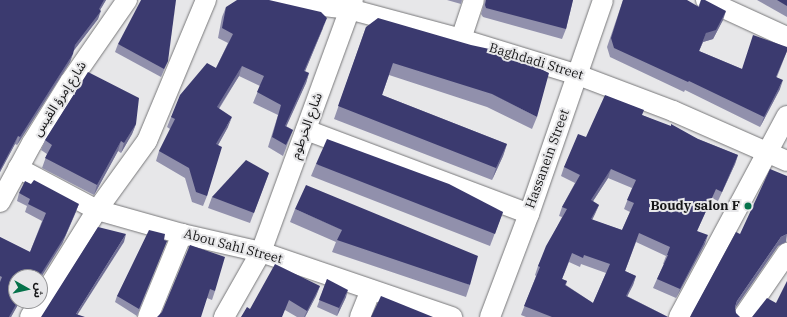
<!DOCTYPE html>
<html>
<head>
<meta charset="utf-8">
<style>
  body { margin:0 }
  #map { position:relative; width:787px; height:317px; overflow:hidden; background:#e7e7e9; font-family:"IBM Plex Serif","Noto Sans Arabic",serif }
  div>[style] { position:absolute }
  .roads { filter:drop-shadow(0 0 1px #777779) drop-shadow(0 0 1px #777779) }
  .minor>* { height:20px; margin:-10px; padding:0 10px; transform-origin:10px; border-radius:10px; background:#fff }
  .wall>* { inset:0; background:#9190ac }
  .shaded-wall>* { inset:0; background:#6f6e94 }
  .building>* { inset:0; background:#3b3a6f }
  .dots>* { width:11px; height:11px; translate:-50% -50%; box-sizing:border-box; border:2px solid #e7e7e9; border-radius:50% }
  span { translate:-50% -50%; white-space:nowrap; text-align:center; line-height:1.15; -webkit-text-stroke:4px #e7e7e9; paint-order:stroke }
  .street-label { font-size:13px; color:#161617 }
  .poi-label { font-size:13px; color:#161617; font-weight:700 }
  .right { translate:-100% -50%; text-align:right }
  .north { position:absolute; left:8px; top:269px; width:40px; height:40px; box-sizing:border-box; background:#e7e7e9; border:1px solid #939395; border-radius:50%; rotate:98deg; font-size:11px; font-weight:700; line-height:16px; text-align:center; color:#161617 }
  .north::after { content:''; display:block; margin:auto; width:14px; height:18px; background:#05724a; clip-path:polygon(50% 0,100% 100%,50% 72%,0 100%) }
</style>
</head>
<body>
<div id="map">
  <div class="roads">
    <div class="minor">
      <div style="left:274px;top:0;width:76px;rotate:6.8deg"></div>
      <div style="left:349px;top:9px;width:116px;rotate:15deg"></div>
      <div style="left:461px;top:39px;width:122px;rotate:17.1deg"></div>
      <div style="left:578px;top:75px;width:102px;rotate:20.8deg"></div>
      <div style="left:673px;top:111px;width:124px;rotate:23.7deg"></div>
      <div style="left:706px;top:0;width:89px;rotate:24.6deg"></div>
      <div style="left:461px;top:39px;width:41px;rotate:-71.6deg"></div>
      <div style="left:306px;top:130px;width:238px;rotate:20.6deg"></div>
      <div style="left:18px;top:168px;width:89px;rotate:28deg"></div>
      <div style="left:97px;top:210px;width:88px;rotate:15.8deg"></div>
      <div style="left:182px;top:234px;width:81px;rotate:12.8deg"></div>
      <div style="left:261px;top:252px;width:202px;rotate:18.8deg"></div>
      <div style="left:0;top:202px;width:67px;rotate:-61.5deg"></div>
      <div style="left:32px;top:143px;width:72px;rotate:-58.1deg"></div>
      <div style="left:70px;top:82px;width:100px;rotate:-55.2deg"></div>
      <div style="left:40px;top:301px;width:107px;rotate:-57.9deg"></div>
      <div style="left:97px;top:210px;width:85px;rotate:-54.1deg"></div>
      <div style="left:147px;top:141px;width:153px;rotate:-67.3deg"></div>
      <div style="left:30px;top:317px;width:19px;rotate:-58deg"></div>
      <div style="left:148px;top:317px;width:90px;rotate:-67.7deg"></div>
      <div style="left:224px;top:317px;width:75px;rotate:-60.4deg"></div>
      <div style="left:261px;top:252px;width:268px;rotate:-69.9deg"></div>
      <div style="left:360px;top:317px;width:29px;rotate:-68deg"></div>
      <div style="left:490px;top:317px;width:110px;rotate:-69.3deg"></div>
      <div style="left:529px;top:214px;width:226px;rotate:-70.9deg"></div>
      <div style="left:679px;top:317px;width:228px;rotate:-61.8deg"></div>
      <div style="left:743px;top:317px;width:78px;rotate:-55.5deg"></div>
    </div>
  </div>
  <div class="wall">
    <div style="clip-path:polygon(0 0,106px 0,100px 10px,98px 19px,73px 51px,70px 62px,17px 145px,15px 144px,0 172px)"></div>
    <div style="clip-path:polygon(447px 0,462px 0,461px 4px)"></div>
    <div style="clip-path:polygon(485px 0,573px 0,566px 29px,562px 39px,483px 17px,481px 14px)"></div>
    <div style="clip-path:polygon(623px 0,698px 7px,701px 0,723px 20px,713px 39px,703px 42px,699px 51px,742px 69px,787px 51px,777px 77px,780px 89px,760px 127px,685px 90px,684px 92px,610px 57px,607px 47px)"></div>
    <div style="clip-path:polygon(757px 0,787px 0,787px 17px)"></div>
    <div style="clip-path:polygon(226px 7px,323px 28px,305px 71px,309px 73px,306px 83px,286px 126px,293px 130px,283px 156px,268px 147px,278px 115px,253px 103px,260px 86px,239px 76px,219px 109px,228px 127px,218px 145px,207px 196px,203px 206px,192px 202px,185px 178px,156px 161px,159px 151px,170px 129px,167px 127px,171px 117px,216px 68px,228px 43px,218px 38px,222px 17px)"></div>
    <div style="clip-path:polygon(366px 27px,537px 117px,532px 129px,487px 107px,389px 75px,382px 95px,507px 144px,503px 156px,492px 180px,334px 119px)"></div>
    <div style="clip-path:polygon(118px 44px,168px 61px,161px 77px,115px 52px)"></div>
    <div style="clip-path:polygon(evenodd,642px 115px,698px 139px,738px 155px,735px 164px,718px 201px,712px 198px,697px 231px,705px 244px,676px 298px,653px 288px,657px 279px,664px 264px,663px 264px,666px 256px,636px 242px,625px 271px,636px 276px,633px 285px,627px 296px,668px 317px,526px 317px,521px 315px,536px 276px,535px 275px,538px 266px,562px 217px,559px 216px,562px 207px,575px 183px,561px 176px,564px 167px,586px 137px,642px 115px,608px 178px,632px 188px,624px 209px,630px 212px,622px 230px,592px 220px,599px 205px,593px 201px,608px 178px,642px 115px,569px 262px,580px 267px,581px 264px,606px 273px,593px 303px,566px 285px,567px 281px,562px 279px,569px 262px)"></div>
    <div style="clip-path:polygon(136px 124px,132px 134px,121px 153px,118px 151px,94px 195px,42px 168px,47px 154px,41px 150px,45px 140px)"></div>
    <div style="clip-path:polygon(316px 164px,503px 212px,490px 246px,311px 176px)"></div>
    <div style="clip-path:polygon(269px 173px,250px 223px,208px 208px,212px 197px)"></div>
    <div style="clip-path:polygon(19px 193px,76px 212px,62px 244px,16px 277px,16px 301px,20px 301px,11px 317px,0 317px,0 237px,30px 252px,42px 221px,25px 212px,27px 206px,17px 201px)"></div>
    <div style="clip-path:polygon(295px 209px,470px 285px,466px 297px,332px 252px,336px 242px,290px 222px)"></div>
    <div style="clip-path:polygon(164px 240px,167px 241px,137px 316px,115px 302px,117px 296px)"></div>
    <div style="clip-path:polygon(190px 245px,215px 291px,212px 300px,207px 298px,158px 317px,162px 312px)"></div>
    <div style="clip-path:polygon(327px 279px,346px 297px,337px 316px,317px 307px)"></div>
    <div style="clip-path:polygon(320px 286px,316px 296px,305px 317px,297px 317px,285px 310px,241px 317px,250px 309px)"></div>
  </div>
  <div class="shaded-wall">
    <div style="clip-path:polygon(104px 0,106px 0,96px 17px,99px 9px)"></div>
    <div style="clip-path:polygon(101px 11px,98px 19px,72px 53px,75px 45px)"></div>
    <div style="clip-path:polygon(726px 11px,723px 20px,713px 39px,703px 42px,695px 60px,706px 33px)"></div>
    <div style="clip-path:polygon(327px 18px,323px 28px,301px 81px,304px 71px)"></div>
    <div style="clip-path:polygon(73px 54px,70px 62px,17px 145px,20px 137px)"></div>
    <div style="clip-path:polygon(242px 66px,239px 76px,213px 117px,217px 107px)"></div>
    <div style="clip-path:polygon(309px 73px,306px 83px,282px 136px,285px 126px)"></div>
    <div style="clip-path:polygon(783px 80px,780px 89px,760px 127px,764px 117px)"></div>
    <div style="clip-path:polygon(232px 117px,228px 127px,213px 154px,216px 144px)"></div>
    <div style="clip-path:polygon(136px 124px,132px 134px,121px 153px,124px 143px)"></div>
    <div style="clip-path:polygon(18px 136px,15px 144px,0 172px,0 170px)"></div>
    <div style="clip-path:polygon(121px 141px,118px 151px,94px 195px,97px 185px)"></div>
    <div style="clip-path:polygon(507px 144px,503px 156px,492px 180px,496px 168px)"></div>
    <div style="clip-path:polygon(738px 155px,735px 164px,718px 201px,722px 192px)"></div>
    <div style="clip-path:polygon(611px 169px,608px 178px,588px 209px,591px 200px)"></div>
    <div style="clip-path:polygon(79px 204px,62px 244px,40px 279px,40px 277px,39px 277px)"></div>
    <div style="clip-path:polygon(599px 205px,595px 214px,588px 228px,591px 219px)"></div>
    <div style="clip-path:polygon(126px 234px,124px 242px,76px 317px,76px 314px)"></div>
    <div style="clip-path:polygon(787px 234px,786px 242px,778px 246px,734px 310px,737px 301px,781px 237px)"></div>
    <div style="clip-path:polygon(708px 235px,705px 244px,676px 298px,680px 289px)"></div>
    <div style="clip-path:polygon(636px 276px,633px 285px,623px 305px,626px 296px)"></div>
    <div style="clip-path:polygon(320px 286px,316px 296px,305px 317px,304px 317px,307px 311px)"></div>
    <div style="clip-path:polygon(348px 290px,346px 297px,337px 316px,339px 308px)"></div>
    <div style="clip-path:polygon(18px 301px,20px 301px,11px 317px,9px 317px)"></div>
  </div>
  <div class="building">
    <div style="clip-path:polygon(0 0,104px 0,99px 9px,101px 11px,75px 45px,73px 54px,20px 137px,18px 136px,0 170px)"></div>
    <div style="clip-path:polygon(141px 0,176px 0,168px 61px,164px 69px,118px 44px)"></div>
    <div style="clip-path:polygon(237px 0,269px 0,321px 12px,327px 18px,304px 71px,309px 73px,285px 126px,293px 130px,286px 145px,272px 137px,281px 105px,257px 92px,264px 76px,242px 66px,217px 107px,232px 117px,216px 144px,222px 147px,207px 196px,196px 192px,189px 168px,159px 151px,175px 119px,171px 117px,180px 95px,207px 63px,216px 68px,233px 34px,222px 28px,226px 7px)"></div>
    <div style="clip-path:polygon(486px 0,573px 0,566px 29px,486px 8px,485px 5px)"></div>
    <div style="clip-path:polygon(623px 0,687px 0,699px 7px,701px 0,705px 0,726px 11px,716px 30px,706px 33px,699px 51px,742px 69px,753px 35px,787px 47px,787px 51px,776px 77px,783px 80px,764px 117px,689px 81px,688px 82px,614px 48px,611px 38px)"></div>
    <div style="clip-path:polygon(777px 0,787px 0,787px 6px)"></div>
    <div style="clip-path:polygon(378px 18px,471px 45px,508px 53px,549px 73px,537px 117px,492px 94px,393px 63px,382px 95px,507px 144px,496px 168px,338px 106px,366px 27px)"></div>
    <div style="clip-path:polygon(88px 72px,139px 98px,136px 124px,124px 143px,121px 141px,97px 185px,45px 158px,52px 145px,45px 140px)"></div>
    <div style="clip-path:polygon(evenodd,605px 95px,644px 110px,642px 115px,671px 126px,671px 124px,698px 139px,738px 155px,722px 192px,716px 189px,697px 231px,708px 235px,680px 289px,657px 279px,668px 255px,667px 255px,670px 247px,639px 233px,625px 271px,636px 276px,626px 296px,668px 317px,552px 317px,524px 306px,540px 267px,538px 266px,546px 246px,567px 209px,562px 207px,580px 175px,564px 167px,578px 134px,586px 137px,605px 95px,611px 169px,636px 180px,627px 200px,634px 203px,622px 230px,591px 219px,599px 205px,591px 200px,611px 169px,605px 95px,572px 253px,583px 258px,584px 255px,610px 264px,593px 303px,565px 285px,567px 281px,562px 279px,572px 253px)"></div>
    <div style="clip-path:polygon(327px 139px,449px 184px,503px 212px,495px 234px,316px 164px)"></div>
    <div style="clip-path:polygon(246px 160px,269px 173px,254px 213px,212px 197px)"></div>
    <div style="clip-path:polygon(770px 169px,787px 176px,787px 234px,781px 237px,737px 301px,735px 307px,736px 313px,740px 317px,690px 317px,692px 313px,736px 232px,740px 234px)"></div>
    <div style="clip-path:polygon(34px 180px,79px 204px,65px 236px,39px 277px,16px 277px,16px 301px,18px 301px,9px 317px,0 317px,0 282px,2px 277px,0 276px,0 237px,30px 252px,46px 213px,28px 204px,30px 199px,19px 193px,25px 181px,31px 184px)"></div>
    <div style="clip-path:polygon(306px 185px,478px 256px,470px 285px,337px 240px,342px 230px,295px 209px)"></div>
    <div style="clip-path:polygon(98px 227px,126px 234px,76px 314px,85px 317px,41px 317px)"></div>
    <div style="clip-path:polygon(149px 230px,165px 234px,164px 240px,167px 241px,139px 309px,117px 296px)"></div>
    <div style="clip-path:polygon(190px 245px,225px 257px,215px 291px,210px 289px,201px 317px,157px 317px,162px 312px)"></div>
    <div style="clip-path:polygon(275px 264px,320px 286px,307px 311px,289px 300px,282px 317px,241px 317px,247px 307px,250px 309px)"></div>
    <div style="clip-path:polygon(327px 279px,348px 290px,339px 308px,319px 300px)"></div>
    <div style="clip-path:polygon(787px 281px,787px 317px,752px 317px,767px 298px,776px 303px)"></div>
    <div style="clip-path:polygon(381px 296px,433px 317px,371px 317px)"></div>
  </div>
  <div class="dots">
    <div style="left:748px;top:206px;background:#05724a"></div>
  </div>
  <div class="street-label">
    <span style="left:536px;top:62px;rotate:17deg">Baghdadi Street</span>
    <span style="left:60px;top:99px;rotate:-57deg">شارع إمرؤ القيس</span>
    <span style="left:307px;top:126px;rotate:-70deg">شارع الخرطوم</span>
    <span style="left:548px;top:159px;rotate:-70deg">Hassanein Street</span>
    <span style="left:233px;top:247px;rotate:15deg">Abou Sahl Street</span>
  </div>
  <div class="poi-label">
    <span class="right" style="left:740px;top:206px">Boudy salon F</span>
  </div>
  <div class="north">ش</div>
</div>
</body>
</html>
